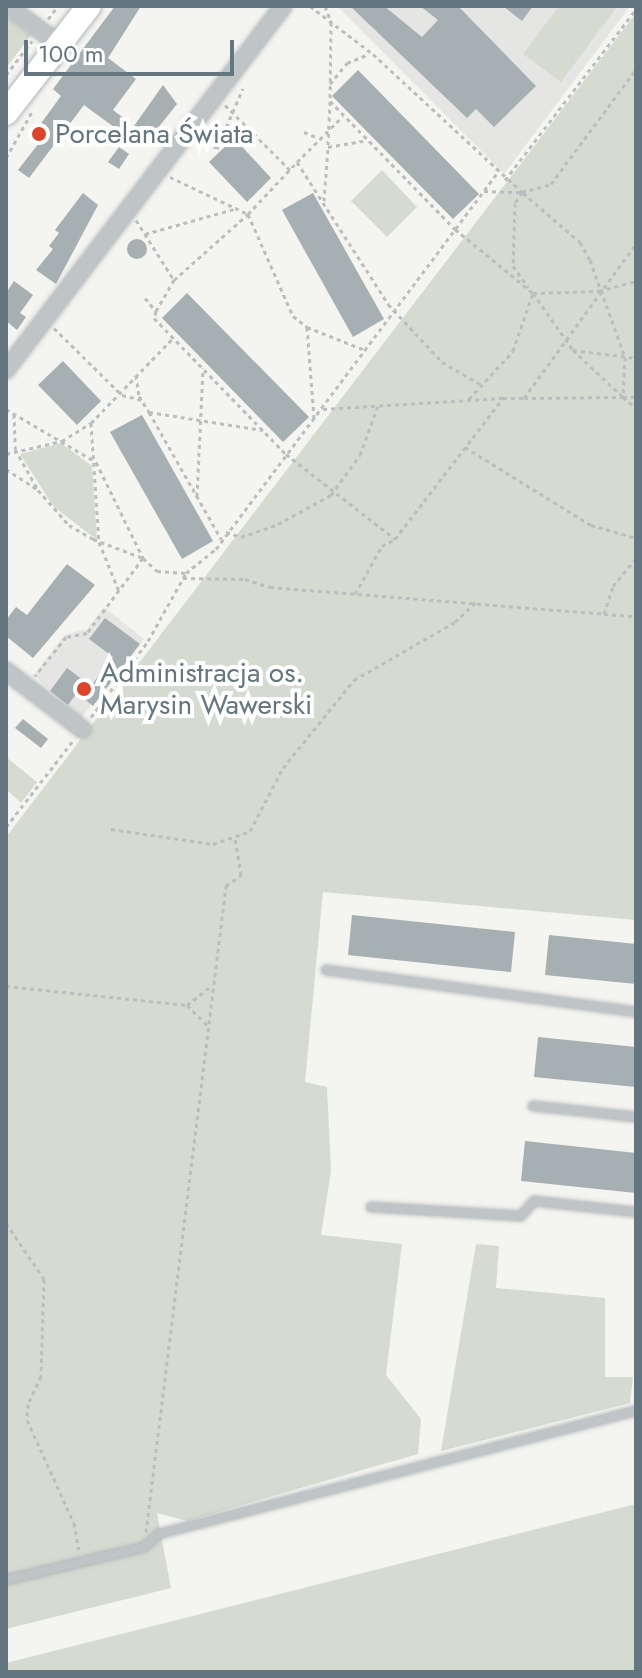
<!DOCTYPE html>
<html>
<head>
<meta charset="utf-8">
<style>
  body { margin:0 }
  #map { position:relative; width:642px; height:1678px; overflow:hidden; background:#f4f4f0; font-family:Jost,sans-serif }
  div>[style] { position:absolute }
  .built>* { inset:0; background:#e5e5e4 }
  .green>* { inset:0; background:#d6dbd1 }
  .building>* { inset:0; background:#a6afb2 }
  .round { border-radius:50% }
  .path>* { height:3px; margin-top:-1.5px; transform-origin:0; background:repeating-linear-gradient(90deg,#bbbdbf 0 4px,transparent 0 8px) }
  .roads { filter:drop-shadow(0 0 2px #b2b7ba) drop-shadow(0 0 2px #b2b7ba) }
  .lane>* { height:8px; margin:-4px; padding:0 4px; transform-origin:4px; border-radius:4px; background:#bfc4c6 }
  .street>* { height:16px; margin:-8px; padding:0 8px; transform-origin:8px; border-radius:8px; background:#bfc4c6 }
  .secondary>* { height:24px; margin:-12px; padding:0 12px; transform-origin:12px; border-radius:12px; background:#fff }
  .dots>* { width:22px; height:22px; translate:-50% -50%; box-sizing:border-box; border:4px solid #fff; border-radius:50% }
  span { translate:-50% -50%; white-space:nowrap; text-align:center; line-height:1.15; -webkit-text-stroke:8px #fff; paint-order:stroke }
  .poi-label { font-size:28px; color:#647680 }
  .left { translate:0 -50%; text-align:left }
  .frame { position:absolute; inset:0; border:8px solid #647680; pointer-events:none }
  .scale { position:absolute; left:24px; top:40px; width:210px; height:36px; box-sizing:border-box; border:4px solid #647680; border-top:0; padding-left:10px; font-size:24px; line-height:28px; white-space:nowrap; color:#647680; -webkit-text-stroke:6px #fff; paint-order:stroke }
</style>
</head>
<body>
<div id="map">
  <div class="built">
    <div style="clip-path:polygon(337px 6px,630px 6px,504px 174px)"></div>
    <div style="clip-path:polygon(104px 607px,144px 639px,80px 719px,34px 675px,64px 635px,87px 629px)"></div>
  </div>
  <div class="green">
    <div style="clip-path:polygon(559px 6px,616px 8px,561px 82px,523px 54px)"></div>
    <div style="clip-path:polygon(636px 13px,636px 920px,323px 892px,305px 1082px,327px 1087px,331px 1171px,321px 1235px,402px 1244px,386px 1375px,421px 1419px,418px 1454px,187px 1521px,157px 1513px,171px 1588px,6px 1629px,6px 837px)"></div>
    <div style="clip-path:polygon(6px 17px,31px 35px,6px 68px)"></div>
    <div style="clip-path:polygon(382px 170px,417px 207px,387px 237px,351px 201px)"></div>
    <div style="clip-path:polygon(61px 443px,92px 466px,97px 540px,53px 506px,20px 454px)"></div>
    <div style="clip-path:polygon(6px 757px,37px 782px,21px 803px,6px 789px)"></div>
    <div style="clip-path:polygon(476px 1244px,499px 1246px,496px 1288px,605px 1298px,605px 1377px,633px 1377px,630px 1403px,441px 1451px)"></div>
    <div style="clip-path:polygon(636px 1504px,636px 1672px,6px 1672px,6px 1663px)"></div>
  </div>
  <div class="building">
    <div style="clip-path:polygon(115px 6px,141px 6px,108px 58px,136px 79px,113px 110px,126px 120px,118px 130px,84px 105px,29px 178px,18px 170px,39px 143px,31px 137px,61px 96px,53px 89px)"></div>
    <div style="clip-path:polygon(350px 6px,384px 6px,422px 37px,438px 20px,420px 6px,458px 6px,536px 86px,494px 127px,476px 109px,467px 118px)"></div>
    <div style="clip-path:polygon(503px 6px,533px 6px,522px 21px)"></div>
    <div style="clip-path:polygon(358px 70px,479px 194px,453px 219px,332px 96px)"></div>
    <div style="clip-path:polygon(163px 85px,177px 104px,150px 138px,134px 126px)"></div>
    <div style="clip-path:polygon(234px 138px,271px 178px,247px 202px,209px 162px)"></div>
    <div style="clip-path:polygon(119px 147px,129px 154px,119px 169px,108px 162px)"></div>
    <div style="clip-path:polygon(83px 193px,98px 205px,56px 284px,36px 270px,53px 249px,49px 246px,59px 233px,55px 230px)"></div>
    <div style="clip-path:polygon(313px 193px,384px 319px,353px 337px,282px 210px)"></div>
    <div class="round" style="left:127px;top:239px;width:20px;height:20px"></div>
    <div style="clip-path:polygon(14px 281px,33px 295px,20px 313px,26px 317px,17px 330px,6px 321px,6px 293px)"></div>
    <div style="clip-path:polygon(187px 293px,309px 417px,283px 442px,162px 318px)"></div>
    <div style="clip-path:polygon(63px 361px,101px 401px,77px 425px,38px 385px)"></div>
    <div style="clip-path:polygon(142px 415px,213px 541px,182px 559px,110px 432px)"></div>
    <div style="clip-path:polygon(67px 564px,95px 585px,33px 658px,6px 636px,6px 620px,16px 607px,27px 615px)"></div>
    <div style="clip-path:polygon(105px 618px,140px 644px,93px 706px,77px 693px,68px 705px,50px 691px,67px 668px,91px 686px,113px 657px,89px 639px)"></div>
    <div style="clip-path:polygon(23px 719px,48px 739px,41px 748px,15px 728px)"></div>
    <div style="clip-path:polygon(352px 915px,515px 932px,511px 972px,348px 955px)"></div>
    <div style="clip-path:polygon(549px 935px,636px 944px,636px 984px,545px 975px)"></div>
    <div style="clip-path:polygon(538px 1037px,636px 1047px,636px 1087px,534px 1077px)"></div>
    <div style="clip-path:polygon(525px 1141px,636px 1153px,636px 1193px,521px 1181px)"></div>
  </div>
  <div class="path">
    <div style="left:310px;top:6px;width:79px;rotate:37.3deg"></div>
    <div style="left:373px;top:54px;width:203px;rotate:42.8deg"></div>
    <div style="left:522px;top:192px;width:30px;rotate:-15deg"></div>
    <div style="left:551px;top:184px;width:143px;rotate:-53.5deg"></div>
    <div style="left:325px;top:6px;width:17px;rotate:69deg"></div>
    <div style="left:331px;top:22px;width:79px;rotate:90.7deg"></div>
    <div style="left:330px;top:101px;width:179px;rotate:45.7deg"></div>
    <div style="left:455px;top:229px;width:101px;rotate:39.4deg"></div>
    <div style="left:533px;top:293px;width:66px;rotate:-1.7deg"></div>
    <div style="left:599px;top:291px;width:38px;rotate:-15deg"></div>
    <div style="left:48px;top:19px;width:16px;rotate:-52deg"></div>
    <div style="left:6px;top:75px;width:43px;rotate:-52.6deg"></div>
    <div style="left:330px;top:84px;width:27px;rotate:-51deg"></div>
    <div style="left:347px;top:63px;width:24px;rotate:-22deg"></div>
    <div style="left:225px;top:105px;width:92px;rotate:45deg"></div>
    <div style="left:304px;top:132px;width:15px;rotate:23deg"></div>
    <div style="left:202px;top:134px;width:21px;rotate:45deg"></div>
    <div style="left:217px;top:149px;width:66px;rotate:-66.9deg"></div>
    <div style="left:328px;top:145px;width:44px;rotate:-87.4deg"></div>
    <div style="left:6px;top:158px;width:55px;rotate:-60.6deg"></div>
    <div style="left:297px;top:162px;width:65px;rotate:-45deg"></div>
    <div style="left:170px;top:177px;width:86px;rotate:25.4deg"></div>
    <div style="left:248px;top:214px;width:71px;rotate:-46.7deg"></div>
    <div style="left:297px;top:162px;width:169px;rotate:57.3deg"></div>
    <div style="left:388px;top:304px;width:79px;rotate:47deg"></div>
    <div style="left:442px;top:362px;width:44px;rotate:30.1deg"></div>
    <div style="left:505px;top:180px;width:215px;rotate:-52.5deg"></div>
    <div style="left:484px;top:191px;width:38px;rotate:2deg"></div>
    <div style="left:522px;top:192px;width:13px;rotate:122deg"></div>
    <div style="left:515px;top:203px;width:63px;rotate:91.8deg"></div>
    <div style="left:513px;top:266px;width:26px;rotate:54deg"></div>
    <div style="left:523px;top:193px;width:75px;rotate:40.7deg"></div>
    <div style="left:580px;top:242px;width:21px;rotate:61deg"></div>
    <div style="left:590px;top:260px;width:103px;rotate:70.2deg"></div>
    <div style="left:625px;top:357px;width:40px;rotate:92.9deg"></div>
    <div style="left:324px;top:201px;width:54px;rotate:-85.8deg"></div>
    <div style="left:328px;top:147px;width:39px;rotate:-10deg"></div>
    <div style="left:136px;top:220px;width:71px;rotate:57.7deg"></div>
    <div style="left:174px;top:280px;width:99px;rotate:-41.7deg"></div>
    <div style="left:248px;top:214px;width:111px;rotate:66.2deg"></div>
    <div style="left:293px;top:316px;width:18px;rotate:38deg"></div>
    <div style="left:307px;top:327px;width:92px;rotate:85.6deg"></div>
    <div style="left:145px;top:234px;width:92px;rotate:-15.7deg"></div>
    <div style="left:533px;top:293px;width:70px;rotate:54.9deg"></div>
    <div style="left:573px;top:350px;width:69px;rotate:43.2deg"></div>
    <div style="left:623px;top:397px;width:13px"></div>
    <div style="left:145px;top:298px;width:17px;rotate:50deg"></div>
    <div style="left:156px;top:311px;width:7px;rotate:106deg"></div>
    <div style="left:154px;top:318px;width:190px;rotate:45.9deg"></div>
    <div style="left:286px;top:454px;width:138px;rotate:37.9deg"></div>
    <div style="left:156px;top:311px;width:36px;rotate:-60deg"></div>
    <div style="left:307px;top:327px;width:62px;rotate:21.6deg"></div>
    <div style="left:54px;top:328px;width:95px;rotate:44.6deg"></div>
    <div style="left:122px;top:395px;width:21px;rotate:14deg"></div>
    <div style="left:573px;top:350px;width:64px;rotate:7.2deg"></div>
    <div style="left:136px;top:375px;width:21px;rotate:82deg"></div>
    <div style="left:139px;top:396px;width:19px;rotate:58deg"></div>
    <div style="left:149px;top:412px;width:115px;rotate:9deg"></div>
    <div style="left:524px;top:398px;width:99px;rotate:-0.6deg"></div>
    <div style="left:623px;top:397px;width:17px;rotate:40deg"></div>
    <div style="left:469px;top:399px;width:65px;rotate:-47.5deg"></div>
    <div style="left:513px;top:351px;width:61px;rotate:-71deg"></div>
    <div style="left:6px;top:409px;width:104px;rotate:30.5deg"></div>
    <div style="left:96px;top:462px;width:107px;rotate:63.9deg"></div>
    <div style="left:143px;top:558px;width:94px;rotate:126.7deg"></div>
    <div style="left:87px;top:633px;width:21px;rotate:169deg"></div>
    <div style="left:66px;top:637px;width:50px;rotate:128.5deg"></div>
    <div style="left:323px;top:409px;width:180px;rotate:-3.5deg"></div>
    <div style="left:149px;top:412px;width:146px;rotate:60.4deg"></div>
    <div style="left:14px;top:414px;width:35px;rotate:88deg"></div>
    <div style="left:15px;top:449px;width:45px;rotate:60.6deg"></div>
    <div style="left:91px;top:423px;width:118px;rotate:-46deg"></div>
    <div style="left:465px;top:447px;width:148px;rotate:31.8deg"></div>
    <div style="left:591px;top:525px;width:47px;rotate:16.1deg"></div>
    <div style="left:6px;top:454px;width:57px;rotate:-13.1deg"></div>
    <div style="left:62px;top:441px;width:34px;rotate:-32deg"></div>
    <div style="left:91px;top:423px;width:119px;rotate:86.2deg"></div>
    <div style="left:99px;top:542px;width:53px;rotate:67.8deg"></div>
    <div style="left:6px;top:469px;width:38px;rotate:33deg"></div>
    <div style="left:38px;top:490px;width:47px;rotate:48.5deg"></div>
    <div style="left:69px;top:525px;width:28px;rotate:30deg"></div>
    <div style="left:93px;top:539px;width:53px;rotate:20.8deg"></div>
    <div style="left:143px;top:558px;width:19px;rotate:43deg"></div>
    <div style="left:157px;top:571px;width:29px;rotate:4deg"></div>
    <div style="left:197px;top:496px;width:128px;rotate:-87.3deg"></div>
    <div style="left:226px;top:532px;width:16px;rotate:18deg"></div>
    <div style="left:241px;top:537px;width:39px;rotate:-19deg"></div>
    <div style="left:278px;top:524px;width:60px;rotate:-28.7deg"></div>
    <div style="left:331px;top:495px;width:49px;rotate:-54.1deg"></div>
    <div style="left:360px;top:455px;width:55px;rotate:-69.9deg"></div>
    <div style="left:183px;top:578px;width:62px;rotate:0.9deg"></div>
    <div style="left:245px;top:579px;width:26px;rotate:18deg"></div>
    <div style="left:270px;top:587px;width:335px;rotate:4.6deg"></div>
    <div style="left:604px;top:614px;width:29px;rotate:-72deg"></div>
    <div style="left:613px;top:586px;width:35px;rotate:-50deg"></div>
    <div style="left:355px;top:594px;width:55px;rotate:-60.6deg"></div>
    <div style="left:382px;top:546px;width:15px;rotate:-28deg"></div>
    <div style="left:395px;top:539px;width:178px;rotate:-52.5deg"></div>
    <div style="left:503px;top:398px;width:21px"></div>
    <div style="left:524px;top:398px;width:190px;rotate:-54deg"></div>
    <div style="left:604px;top:614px;width:32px;rotate:4deg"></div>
    <div style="left:91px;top:717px;width:95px;rotate:-53.1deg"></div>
    <div style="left:148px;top:641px;width:78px;rotate:-60.8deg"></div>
    <div style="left:186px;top:573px;width:38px;rotate:-39deg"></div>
    <div style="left:216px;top:549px;width:469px;rotate:-53.2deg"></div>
    <div style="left:6px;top:827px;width:108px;rotate:-52.2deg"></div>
    <div style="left:111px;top:829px;width:103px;rotate:8.4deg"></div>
    <div style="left:213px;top:844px;width:39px;rotate:-19deg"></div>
    <div style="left:250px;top:831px;width:71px;rotate:-62.4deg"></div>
    <div style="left:283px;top:768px;width:113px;rotate:-51.1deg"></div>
    <div style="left:354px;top:680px;width:116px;rotate:-29.9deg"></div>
    <div style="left:455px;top:622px;width:29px;rotate:-44deg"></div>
    <div style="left:6px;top:986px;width:182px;rotate:6deg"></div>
    <div style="left:187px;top:1005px;width:31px;rotate:-38deg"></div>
    <div style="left:187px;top:1005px;width:28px;rotate:45deg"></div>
    <div style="left:6px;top:1223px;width:68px;rotate:55.8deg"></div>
    <div style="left:44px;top:1279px;width:97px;rotate:91.8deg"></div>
    <div style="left:41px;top:1376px;width:31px;rotate:115deg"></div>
    <div style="left:28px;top:1404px;width:16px;rotate:94deg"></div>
    <div style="left:27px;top:1420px;width:113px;rotate:65.5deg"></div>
    <div style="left:74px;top:1523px;width:27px;rotate:80deg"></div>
    <div style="left:146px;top:1532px;width:651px;rotate:-82.94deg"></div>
    <div style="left:226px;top:886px;width:19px;rotate:-36deg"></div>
    <div style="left:241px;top:875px;width:38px;rotate:-99deg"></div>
  </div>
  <div class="roads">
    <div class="lane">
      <div style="left:326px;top:970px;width:313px;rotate:7.7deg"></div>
      <div style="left:533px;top:1106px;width:104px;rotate:6.1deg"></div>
      <div style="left:371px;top:1207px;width:150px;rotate:3.4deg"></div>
      <div style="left:521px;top:1216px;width:20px;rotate:-49deg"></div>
      <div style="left:534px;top:1201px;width:103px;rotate:6.2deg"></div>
      <div style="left:6px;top:1580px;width:142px;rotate:-13.4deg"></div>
      <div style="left:144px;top:1547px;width:20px;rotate:-41deg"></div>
      <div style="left:159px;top:1534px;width:493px;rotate:-14.5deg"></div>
    </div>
    <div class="street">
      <div style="left:7px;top:6px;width:64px;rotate:36.2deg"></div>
      <div style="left:6px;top:370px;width:457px;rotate:-52.7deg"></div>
      <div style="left:6px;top:671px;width:96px;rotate:37.3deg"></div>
    </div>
    <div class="secondary">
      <div style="left:6px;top:113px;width:135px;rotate:-52.2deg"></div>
    </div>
  </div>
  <div class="dots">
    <div style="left:39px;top:134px;background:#dd4428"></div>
    <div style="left:84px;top:689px;background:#dd4428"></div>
  </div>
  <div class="poi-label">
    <span class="left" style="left:55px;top:134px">Porcelana Świata</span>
    <span class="left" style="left:100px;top:689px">Administracja os.<br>Marysin Wawerski</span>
  </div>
  <div class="frame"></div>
  <div class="scale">100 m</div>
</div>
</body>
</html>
